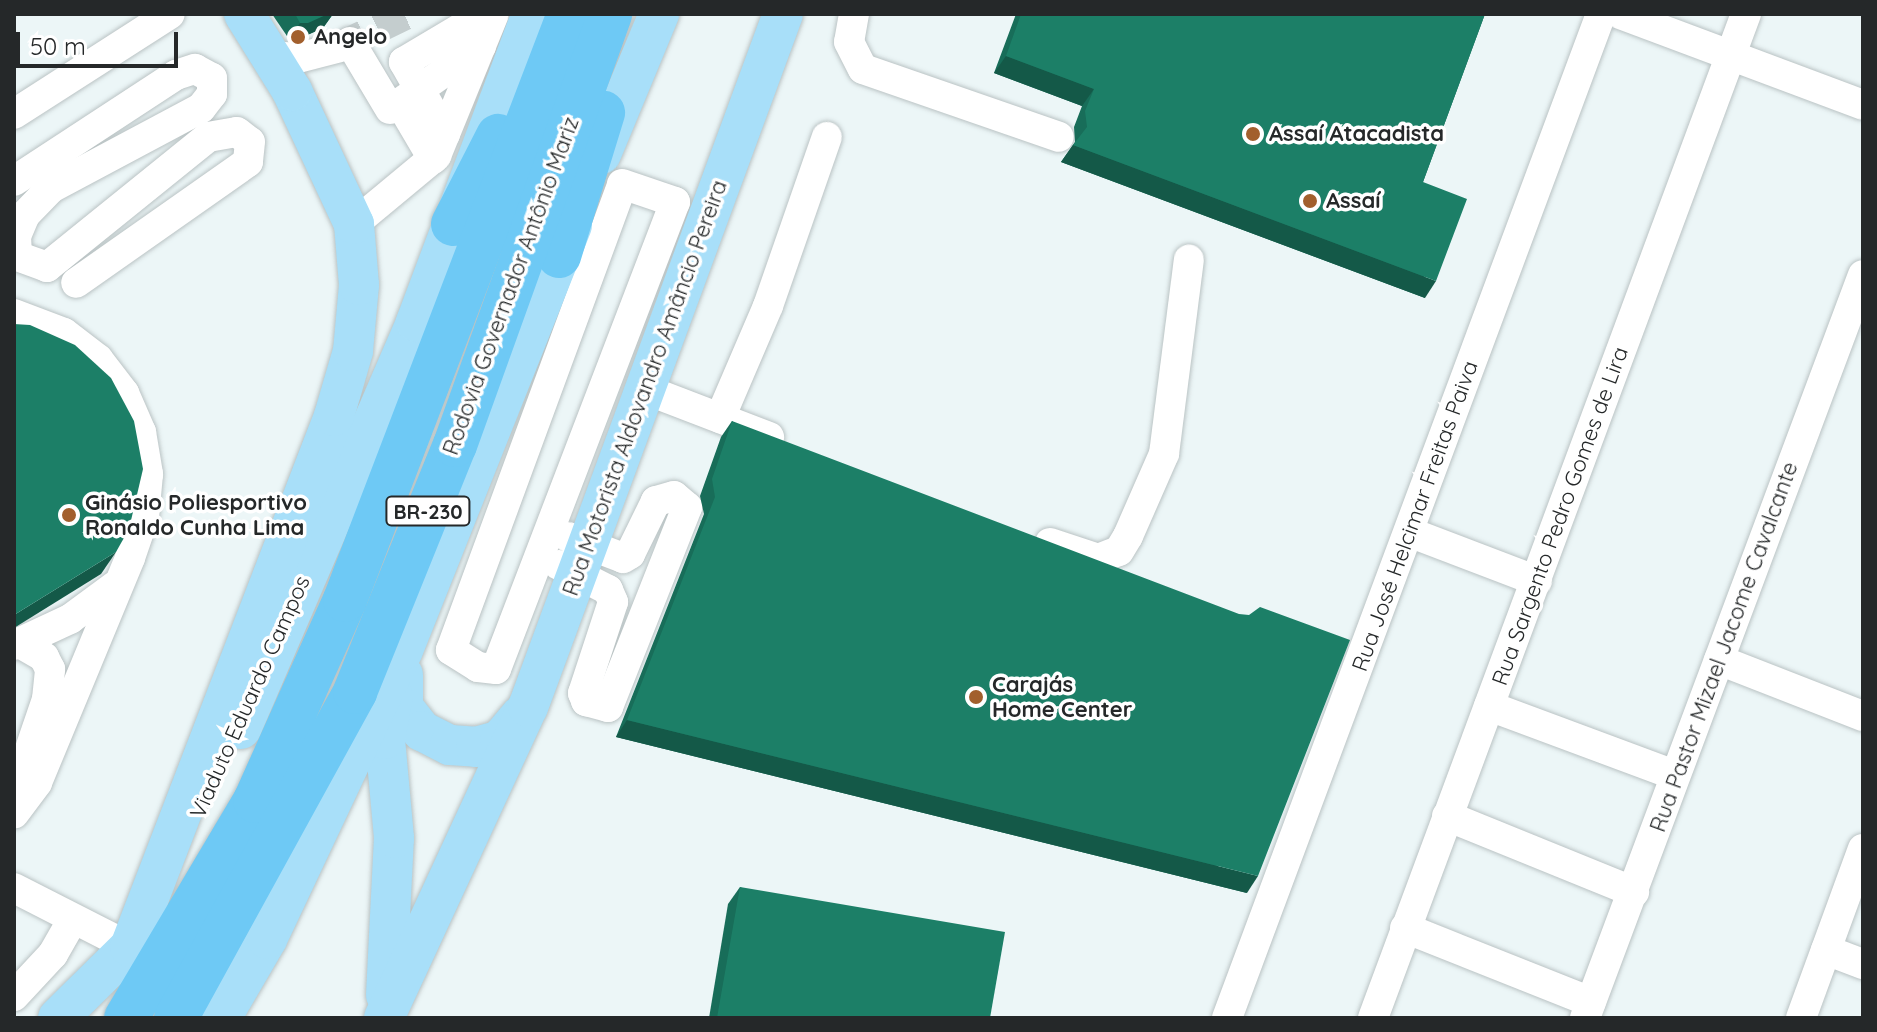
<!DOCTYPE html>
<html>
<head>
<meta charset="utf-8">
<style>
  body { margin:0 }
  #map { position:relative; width:1877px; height:1032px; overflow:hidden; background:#ecf6f7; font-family:Quicksand,sans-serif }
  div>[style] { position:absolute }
  .minor-tunnel>* { height:30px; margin-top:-15px; transform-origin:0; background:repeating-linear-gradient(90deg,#c4cdce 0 30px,transparent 0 45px) }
  .roads { filter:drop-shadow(0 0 2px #bac3c4) drop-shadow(0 0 2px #bac3c4) }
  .minor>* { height:30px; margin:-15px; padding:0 15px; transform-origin:15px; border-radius:15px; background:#fff }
  .major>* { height:40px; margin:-20px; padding:0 20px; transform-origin:20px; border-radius:20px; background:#a8dff9 }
  .highway>* { height:44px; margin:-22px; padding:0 22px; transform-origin:22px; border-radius:22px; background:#6ec9f5 }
  .wall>* { inset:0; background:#186d59 }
  .shaded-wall>* { inset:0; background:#145948 }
  .building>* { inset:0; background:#1c7f67 }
  .dots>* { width:22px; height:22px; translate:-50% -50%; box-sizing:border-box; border:4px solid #fff; border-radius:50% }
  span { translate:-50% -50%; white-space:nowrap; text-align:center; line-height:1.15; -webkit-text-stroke:7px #fff; paint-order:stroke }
  .shield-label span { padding:2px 6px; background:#fff; border:2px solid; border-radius:6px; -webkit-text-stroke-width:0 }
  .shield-label { font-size:20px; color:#252829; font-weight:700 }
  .poi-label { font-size:22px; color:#252829; font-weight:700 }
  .left { translate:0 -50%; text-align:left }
  .street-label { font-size:22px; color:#252829 }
  .frame { position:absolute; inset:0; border:16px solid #252829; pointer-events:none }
  .scale { position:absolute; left:16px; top:32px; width:162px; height:36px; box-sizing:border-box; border:4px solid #252829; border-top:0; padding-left:10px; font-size:24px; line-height:28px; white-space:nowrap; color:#252829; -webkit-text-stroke:6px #fff; paint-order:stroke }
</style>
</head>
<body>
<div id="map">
  <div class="minor-tunnel">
    <div style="left:337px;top:48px;width:78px;rotate:-25.9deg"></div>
  </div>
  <div class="roads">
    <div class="minor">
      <div style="left:854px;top:14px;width:28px;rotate:100deg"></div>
      <div style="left:849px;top:42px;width:30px;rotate:63deg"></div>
      <div style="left:863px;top:69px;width:207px;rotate:19.1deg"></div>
      <div style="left:1620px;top:14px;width:259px;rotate:20.5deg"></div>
      <div style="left:350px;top:42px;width:78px;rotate:59.2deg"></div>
      <div style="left:270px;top:56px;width:28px;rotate:4deg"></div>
      <div style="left:298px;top:58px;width:40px;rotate:-14.4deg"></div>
      <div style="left:14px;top:114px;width:185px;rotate:-32.7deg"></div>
      <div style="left:445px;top:134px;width:83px;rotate:-119.7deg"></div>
      <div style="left:404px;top:62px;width:94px;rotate:-30.7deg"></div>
      <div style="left:433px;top:159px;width:65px;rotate:-120.5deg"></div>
      <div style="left:400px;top:103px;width:99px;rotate:-35.1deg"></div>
      <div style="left:14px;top:181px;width:194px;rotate:-33.2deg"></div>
      <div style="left:176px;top:75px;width:20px;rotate:-18deg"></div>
      <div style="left:195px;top:69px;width:19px;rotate:28deg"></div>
      <div style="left:212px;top:78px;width:16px;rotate:90deg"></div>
      <div style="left:212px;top:94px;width:18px;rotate:128deg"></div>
      <div style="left:201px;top:108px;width:170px;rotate:151.9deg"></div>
      <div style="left:51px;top:188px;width:37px;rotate:134deg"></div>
      <div style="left:25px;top:215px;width:23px;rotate:113deg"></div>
      <div style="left:16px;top:236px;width:20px;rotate:87deg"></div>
      <div style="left:17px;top:256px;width:32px;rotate:20deg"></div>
      <div style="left:47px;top:267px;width:207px;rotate:-38.9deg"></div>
      <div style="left:208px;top:137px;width:29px;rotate:-10deg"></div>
      <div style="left:237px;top:132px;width:16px;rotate:38deg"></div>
      <div style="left:250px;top:142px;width:20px;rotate:96deg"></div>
      <div style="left:248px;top:162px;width:210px;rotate:144.9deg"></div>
      <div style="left:622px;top:184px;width:56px;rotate:18.8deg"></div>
      <div style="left:675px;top:202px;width:500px;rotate:110.97deg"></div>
      <div style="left:496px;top:669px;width:18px;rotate:-174deg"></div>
      <div style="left:478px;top:667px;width:32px;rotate:-148deg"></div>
      <div style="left:451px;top:650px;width:496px;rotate:-69.8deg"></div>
      <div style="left:354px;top:224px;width:107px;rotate:-39.7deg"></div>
      <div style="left:436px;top:156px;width:153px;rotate:-67.8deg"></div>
      <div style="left:14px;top:314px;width:53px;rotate:20.8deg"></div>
      <div style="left:64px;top:333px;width:43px;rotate:37.4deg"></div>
      <div style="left:98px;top:359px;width:43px;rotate:52.6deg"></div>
      <div style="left:124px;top:393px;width:43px;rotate:66.4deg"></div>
      <div style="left:141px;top:432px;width:43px;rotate:80.5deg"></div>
      <div style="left:148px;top:474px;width:43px;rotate:95.3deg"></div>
      <div style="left:144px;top:517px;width:43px;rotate:108.9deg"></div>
      <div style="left:130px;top:558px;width:243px;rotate:112.5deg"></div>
      <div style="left:37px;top:783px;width:38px;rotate:127deg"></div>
      <div style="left:644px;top:389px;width:134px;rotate:21deg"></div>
      <div style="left:720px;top:418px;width:122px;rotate:-66.8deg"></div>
      <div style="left:768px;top:306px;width:179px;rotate:-70.8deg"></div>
      <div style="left:1409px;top:532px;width:137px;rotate:20.9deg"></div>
      <div style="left:1050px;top:543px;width:51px;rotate:18.4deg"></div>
      <div style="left:1098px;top:559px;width:22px;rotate:-21deg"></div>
      <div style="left:1119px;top:551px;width:17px;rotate:-59deg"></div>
      <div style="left:1128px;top:536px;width:90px;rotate:-66.3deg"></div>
      <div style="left:1164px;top:454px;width:196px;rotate:-82.7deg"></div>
      <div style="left:559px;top:565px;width:55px;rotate:27deg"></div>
      <div style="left:608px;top:590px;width:13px;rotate:67deg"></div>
      <div style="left:613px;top:602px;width:96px;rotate:108.2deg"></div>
      <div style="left:583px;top:693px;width:9px;rotate:69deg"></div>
      <div style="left:586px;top:701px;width:23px;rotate:15deg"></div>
      <div style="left:608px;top:707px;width:215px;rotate:-68.4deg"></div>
      <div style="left:687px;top:507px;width:17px;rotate:-140deg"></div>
      <div style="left:674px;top:496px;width:19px;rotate:164deg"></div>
      <div style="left:656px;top:501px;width:59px;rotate:116.1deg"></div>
      <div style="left:630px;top:554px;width:8px;rotate:150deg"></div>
      <div style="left:623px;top:558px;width:59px;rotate:-159.1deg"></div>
      <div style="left:14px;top:645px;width:62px;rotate:-24.9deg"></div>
      <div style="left:70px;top:619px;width:56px;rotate:-36.3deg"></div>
      <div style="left:1719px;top:660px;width:155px;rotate:21.3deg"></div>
      <div style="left:1489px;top:706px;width:198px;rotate:20.4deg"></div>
      <div style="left:19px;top:781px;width:87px;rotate:-71.1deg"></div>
      <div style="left:47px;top:699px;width:30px;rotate:-84deg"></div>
      <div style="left:50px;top:669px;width:13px;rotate:-117deg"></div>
      <div style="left:44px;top:657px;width:28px;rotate:-150deg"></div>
      <div style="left:1447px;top:816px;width:202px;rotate:22.1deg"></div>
      <div style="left:14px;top:888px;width:130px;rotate:27deg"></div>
      <div style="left:1405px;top:928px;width:200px;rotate:21.7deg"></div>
      <div style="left:1826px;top:950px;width:40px;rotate:21deg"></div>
      <div style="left:14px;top:996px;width:57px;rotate:-47.1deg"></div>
      <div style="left:53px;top:954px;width:40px;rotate:-60.3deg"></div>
      <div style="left:1227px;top:1018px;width:1071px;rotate:-69.57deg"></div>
      <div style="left:1373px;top:1018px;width:1071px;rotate:-69.62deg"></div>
      <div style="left:1585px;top:1018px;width:793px;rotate:-69.49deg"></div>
      <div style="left:1801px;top:1018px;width:180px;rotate:-69.9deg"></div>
    </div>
    <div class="major">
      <div style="left:601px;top:154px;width:152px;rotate:-67.5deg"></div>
      <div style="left:403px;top:675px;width:32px;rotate:90deg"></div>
      <div style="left:403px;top:707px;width:31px;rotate:52deg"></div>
      <div style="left:422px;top:731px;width:31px;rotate:27deg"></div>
      <div style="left:450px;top:745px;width:26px;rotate:4deg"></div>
      <div style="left:476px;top:747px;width:25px;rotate:-16deg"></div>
      <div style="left:500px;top:740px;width:31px;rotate:-50deg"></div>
      <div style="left:241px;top:729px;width:443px;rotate:-66.7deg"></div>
      <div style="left:416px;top:322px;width:329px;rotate:-69.4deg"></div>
      <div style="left:386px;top:995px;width:157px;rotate:-87.1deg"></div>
      <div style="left:394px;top:838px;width:99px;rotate:-95.2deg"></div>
      <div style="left:385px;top:739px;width:43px;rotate:-79.2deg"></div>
      <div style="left:58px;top:1018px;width:101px;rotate:-44.6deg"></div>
      <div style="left:130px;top:947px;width:569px;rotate:-68.98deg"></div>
      <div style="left:334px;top:416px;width:68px;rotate:-73.7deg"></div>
      <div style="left:353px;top:351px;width:66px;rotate:-84.8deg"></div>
      <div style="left:359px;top:285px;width:61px;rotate:-94.7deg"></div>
      <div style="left:354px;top:224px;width:147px;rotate:-115deg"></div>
      <div style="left:292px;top:91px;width:91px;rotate:-121.9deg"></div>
      <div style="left:221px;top:1018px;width:91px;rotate:-59.8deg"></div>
      <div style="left:267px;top:939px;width:319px;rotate:-64.8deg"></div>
      <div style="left:403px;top:650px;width:457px;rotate:-68.3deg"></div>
      <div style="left:384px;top:1018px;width:343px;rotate:-65.2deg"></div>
      <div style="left:528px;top:707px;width:738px;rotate:-69.8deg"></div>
    </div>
    <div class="highway">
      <div style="left:453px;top:224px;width:99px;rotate:-62.9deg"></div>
      <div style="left:559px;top:256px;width:150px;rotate:-72.9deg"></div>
      <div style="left:126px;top:1018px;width:252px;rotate:-59.3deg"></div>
      <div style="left:255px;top:801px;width:220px;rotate:-65.9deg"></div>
      <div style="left:345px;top:600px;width:627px;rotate:-69.08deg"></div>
      <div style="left:176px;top:1018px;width:372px;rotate:-61.2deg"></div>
      <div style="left:355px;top:692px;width:266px;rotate:-68deg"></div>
      <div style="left:455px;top:445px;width:458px;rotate:-70.2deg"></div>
    </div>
  </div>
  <div class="wall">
    <div style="clip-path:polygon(272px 14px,333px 14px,323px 28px,296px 40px,289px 39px)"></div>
    <div style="clip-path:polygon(1016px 14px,1485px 14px,1423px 182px,1425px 298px,1061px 162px,1075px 142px,1074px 127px,1082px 106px,994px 73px)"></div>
    <div style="clip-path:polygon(732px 421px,1247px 893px,616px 737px,704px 514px,700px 496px,721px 437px)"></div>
    <div style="clip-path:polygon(740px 887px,990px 1018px,709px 1018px,728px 904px)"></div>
  </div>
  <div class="shaded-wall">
    <div style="clip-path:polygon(328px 14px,333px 14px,323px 28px,296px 40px,289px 39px,300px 23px)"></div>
    <div style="clip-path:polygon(1006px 56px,1094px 89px,1082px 106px,994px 73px)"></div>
    <div style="clip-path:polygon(1073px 145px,1436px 281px,1425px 298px,1061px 162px)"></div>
    <div style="clip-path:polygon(116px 552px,101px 574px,14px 628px,14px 615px)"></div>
    <div style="clip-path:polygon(627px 720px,1258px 876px,1247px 893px,616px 737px)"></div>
  </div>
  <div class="building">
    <div style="clip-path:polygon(295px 14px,328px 14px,308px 23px,300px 23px)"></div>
    <div style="clip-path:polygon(1021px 14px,1485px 14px,1423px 182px,1467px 199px,1436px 281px,1073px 145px,1087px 127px,1085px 111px,1094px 89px,1006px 56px)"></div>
    <div style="clip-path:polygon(14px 324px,30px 325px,75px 345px,111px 378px,134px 421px,143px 469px,129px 529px,116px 552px,14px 615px)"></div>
    <div style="clip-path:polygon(732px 421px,1239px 614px,1249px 615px,1260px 607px,1350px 640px,1258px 876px,627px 720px,715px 497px,712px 479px)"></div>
    <div style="clip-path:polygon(740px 887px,1005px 932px,990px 1018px,717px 1018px)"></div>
  </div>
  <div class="dots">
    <div style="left:298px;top:37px;background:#a25f2d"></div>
    <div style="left:1253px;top:134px;background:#a25f2d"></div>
    <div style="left:1310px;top:201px;background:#a25f2d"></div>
    <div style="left:69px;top:515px;background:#a25f2d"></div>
    <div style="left:976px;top:697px;background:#a25f2d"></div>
  </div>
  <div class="shield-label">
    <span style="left:428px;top:511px">BR-230</span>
  </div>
  <div class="poi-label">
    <span class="left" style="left:314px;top:37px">Angelo</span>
    <span class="left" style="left:1269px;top:134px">Assaí Atacadista</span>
    <span class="left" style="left:1326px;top:201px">Assaí</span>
    <span class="left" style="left:85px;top:515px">Ginásio Poliesportivo<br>Ronaldo Cunha Lima</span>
    <span class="left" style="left:992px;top:697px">Carajás<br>Home Center</span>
  </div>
  <div class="street-label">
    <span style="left:511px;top:286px;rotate:-70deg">Rodovia Governador Antônio Mariz</span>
    <span style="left:645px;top:388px;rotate:-70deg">Rua Motorista Aldovandro Amâncio Pereira</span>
    <span style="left:1415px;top:516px;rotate:-70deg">Rua José Helcimar Freitas Paiva</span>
    <span style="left:1560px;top:516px;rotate:-70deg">Rua Sargento Pedro Gomes de Lira</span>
    <span style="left:1724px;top:647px;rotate:-70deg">Rua Pastor Mizael Jacome Cavalcante</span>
    <span style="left:250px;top:697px;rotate:-66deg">Viaduto Eduardo Campos</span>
  </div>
  <div class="frame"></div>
  <div class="scale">50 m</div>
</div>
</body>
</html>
